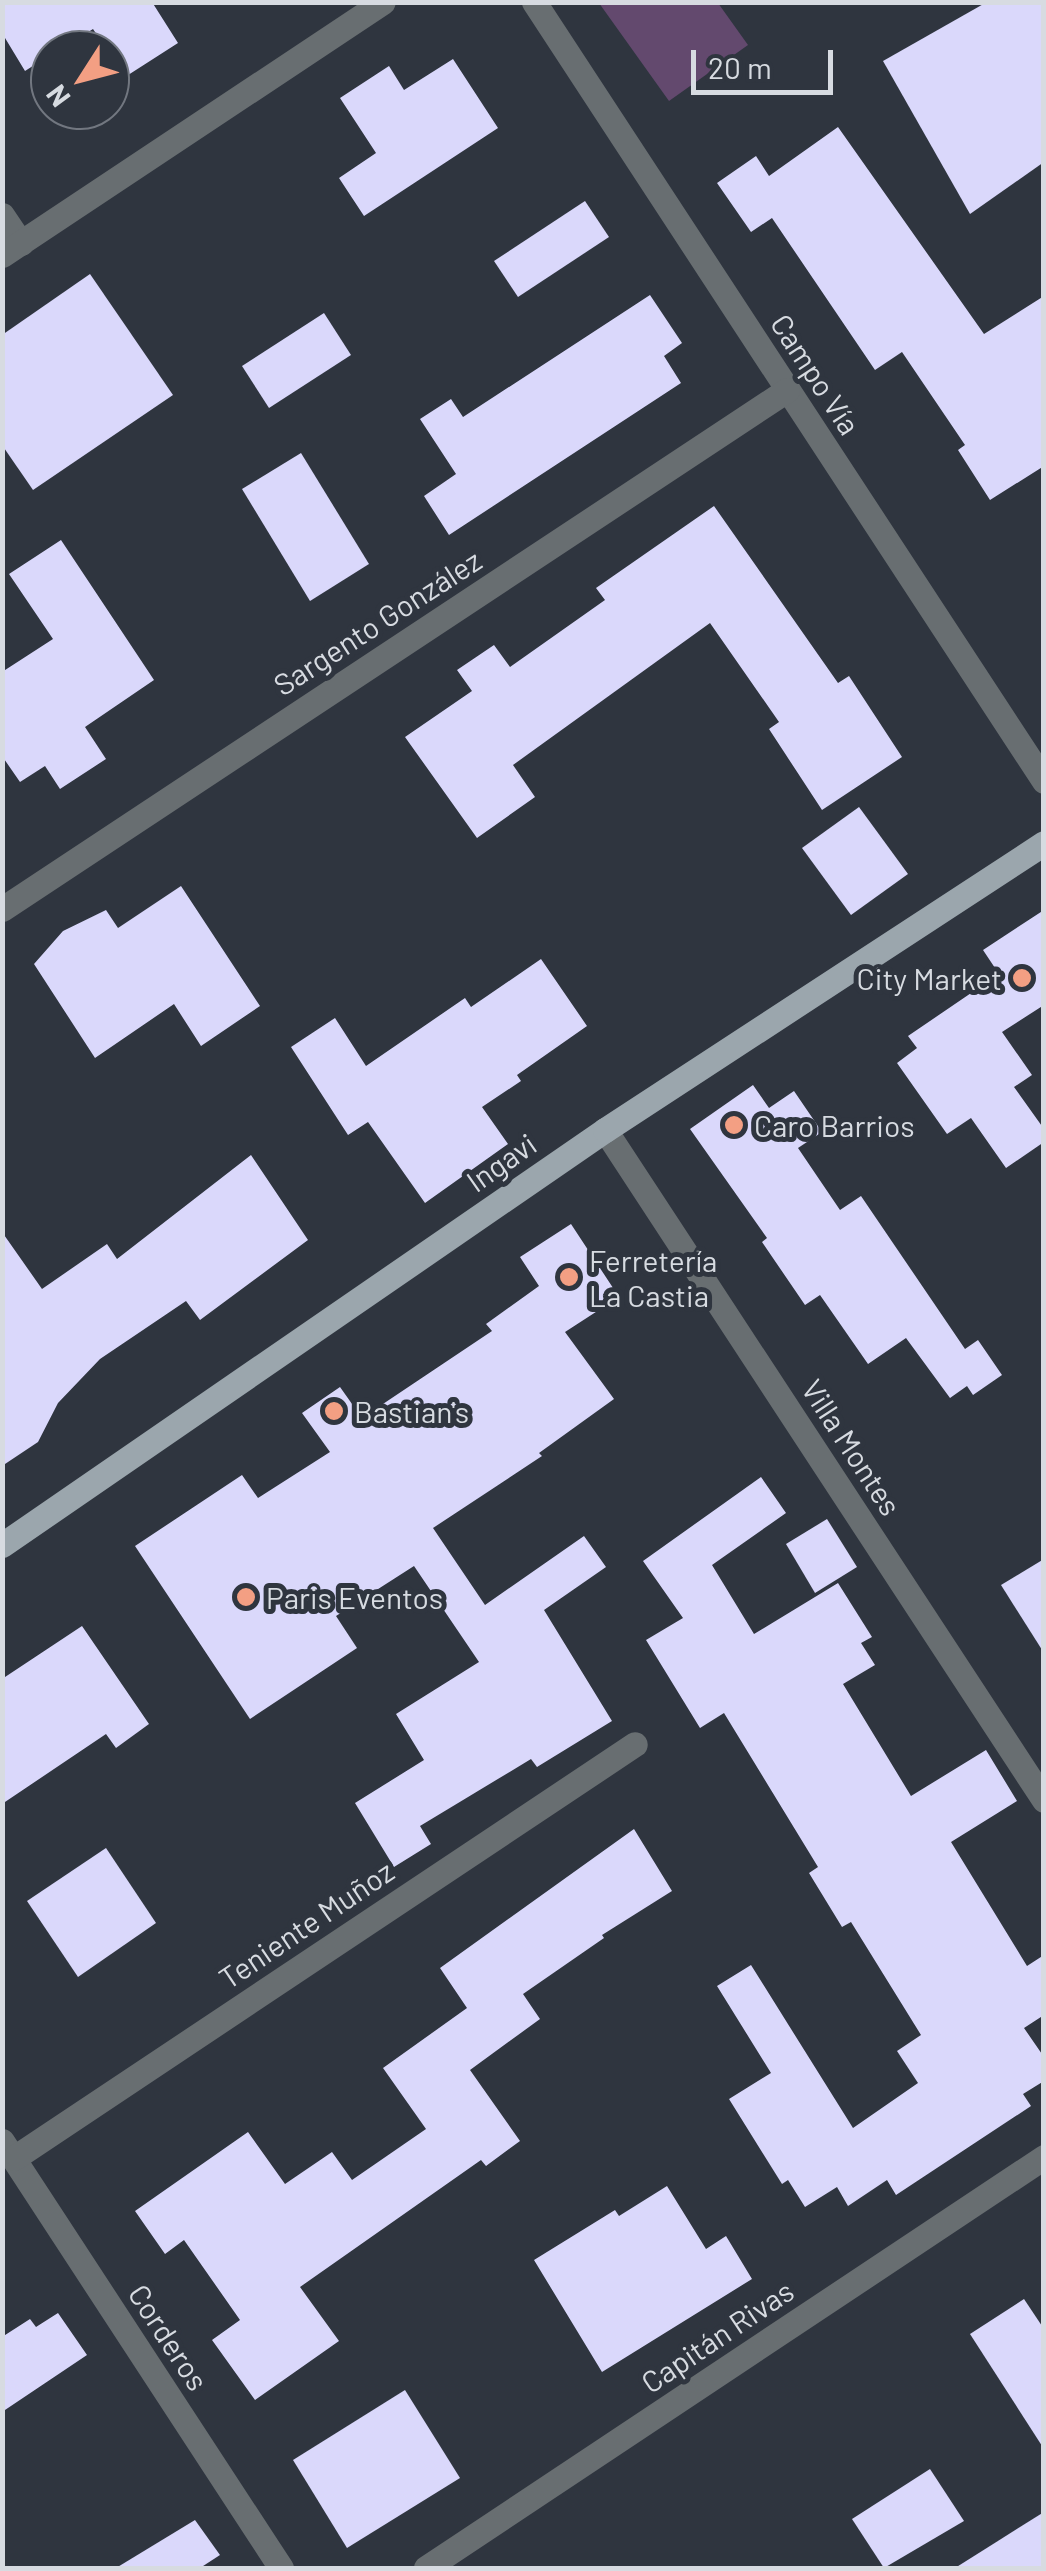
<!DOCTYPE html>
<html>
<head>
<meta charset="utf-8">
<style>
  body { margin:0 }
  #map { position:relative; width:1046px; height:2571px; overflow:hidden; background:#2f353f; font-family:Barlow,sans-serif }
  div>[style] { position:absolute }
  .green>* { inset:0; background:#63496e }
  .building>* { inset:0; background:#dad8fb }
  .minor>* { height:25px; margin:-12.5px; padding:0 12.5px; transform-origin:12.5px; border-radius:12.5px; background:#686e71 }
  .major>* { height:25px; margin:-12.5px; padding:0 12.5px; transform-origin:12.5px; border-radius:12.5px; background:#9ba6ad }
  .dots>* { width:28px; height:28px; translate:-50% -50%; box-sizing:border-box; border:5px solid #2f353f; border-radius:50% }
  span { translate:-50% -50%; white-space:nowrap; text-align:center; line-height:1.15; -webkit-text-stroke:10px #2f353f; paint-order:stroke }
  .street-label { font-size:30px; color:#d7dbe1 }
  .poi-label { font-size:30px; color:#d7dbe1 }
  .right { translate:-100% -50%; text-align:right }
  .left { translate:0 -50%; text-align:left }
  .frame { position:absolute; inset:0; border:5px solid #d7dbe1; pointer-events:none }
  .north { position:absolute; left:30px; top:30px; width:100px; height:100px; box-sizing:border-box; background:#2f353f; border:2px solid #727780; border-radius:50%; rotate:234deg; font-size:28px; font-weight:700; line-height:40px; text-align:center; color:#d7dbe1 }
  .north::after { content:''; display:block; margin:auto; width:35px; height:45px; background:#f39f83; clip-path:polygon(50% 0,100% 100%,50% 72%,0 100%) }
  .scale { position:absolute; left:691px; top:50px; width:142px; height:45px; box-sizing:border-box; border:5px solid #d7dbe1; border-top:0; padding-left:12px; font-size:30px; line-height:35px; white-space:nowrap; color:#d7dbe1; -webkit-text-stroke:8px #2f353f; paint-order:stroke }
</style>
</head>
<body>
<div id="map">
  <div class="green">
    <div style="clip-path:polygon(599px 3px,718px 3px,748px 45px,669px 101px)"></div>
  </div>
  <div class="building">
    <div style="clip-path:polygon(2px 2px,152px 2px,178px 43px,125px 77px,93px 29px,59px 50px,50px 50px,50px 55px,25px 71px,2px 33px)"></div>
    <div style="clip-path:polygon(987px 2px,1044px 2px,1044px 162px,970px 214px,883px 61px)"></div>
    <div style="clip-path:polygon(453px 59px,498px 128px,364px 216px,339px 178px,376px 153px,340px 98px,389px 66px,404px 90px)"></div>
    <div style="clip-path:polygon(838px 127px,984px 334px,1044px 296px,1044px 466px,990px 500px,958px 450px,965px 445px,902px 352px,875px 370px,772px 218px,751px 232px,717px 183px,756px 156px,769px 176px)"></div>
    <div style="clip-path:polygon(585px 201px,609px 237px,518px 297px,494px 261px)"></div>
    <div style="clip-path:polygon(90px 274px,173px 395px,33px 490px,2px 445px,2px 335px)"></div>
    <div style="clip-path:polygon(650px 295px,682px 343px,664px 356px,681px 383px,449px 535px,424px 496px,456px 474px,420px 419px,451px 399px,463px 417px)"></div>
    <div style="clip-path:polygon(324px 313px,351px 355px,269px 408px,242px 366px)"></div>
    <div style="clip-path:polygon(301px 453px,369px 564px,310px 601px,242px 489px)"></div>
    <div style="clip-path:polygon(714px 506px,838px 683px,849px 676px,902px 757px,822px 810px,769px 729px,779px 722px,710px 623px,513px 765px,535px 797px,477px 838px,405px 737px,472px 691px,457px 670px,494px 645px,510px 667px,605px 600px,596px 588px)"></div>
    <div style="clip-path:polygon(61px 540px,154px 680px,85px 727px,106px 759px,60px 789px,45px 766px,20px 782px,2px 756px,2px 672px,53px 639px,9px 574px)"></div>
    <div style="clip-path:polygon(859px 807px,908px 874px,851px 915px,802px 848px)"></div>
    <div style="clip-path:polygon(181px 886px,260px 1006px,201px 1046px,174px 1004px,95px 1058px,34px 964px,63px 931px,106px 910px,118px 928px)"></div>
    <div style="clip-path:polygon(1044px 910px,1044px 1005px,1002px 1032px,1032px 1075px,1014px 1087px,1044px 1129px,1044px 1142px,1006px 1168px,971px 1118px,947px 1134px,897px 1063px,917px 1048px,908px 1036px,999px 974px,983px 950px)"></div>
    <div style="clip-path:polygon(541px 959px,587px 1026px,517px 1075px,521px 1081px,482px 1107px,508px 1144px,425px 1203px,368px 1122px,348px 1135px,291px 1047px,335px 1018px,366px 1066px,465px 998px,471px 1007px)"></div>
    <div style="clip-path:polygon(753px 1085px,769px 1108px,794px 1091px,822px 1132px,798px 1148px,840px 1210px,861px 1196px,965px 1349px,978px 1340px,1002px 1375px,973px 1395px,967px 1386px,950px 1398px,906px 1338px,868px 1364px,820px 1295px,805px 1305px,762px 1242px,767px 1238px,690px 1129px)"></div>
    <div style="clip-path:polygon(251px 1155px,308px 1240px,200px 1320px,186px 1301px,100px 1359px,58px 1403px,38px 1442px,2px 1466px,2px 1232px,42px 1289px,107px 1244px,117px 1259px)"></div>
    <div style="clip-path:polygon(571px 1224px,619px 1297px,565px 1332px,614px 1399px,539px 1453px,542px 1456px,433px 1528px,485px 1605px,584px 1536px,606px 1567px,544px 1610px,612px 1721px,537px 1767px,531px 1759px,420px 1826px,431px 1844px,394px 1867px,355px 1803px,424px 1760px,396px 1714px,479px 1662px,414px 1566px,336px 1616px,357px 1648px,250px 1719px,135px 1546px,242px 1475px,258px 1498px,330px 1452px,302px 1413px,340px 1387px,362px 1418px,492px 1331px,486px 1324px,539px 1286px,520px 1257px)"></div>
    <div style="clip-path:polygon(761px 1477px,786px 1513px,712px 1565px,754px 1634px,838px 1583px,872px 1637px,861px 1643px,875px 1665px,843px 1684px,911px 1796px,986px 1750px,1017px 1801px,951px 1842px,1027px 1966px,1044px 1955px,1044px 2015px,1024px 2028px,1044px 2057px,1044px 2081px,1023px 2094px,1031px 2106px,896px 2195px,887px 2180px,848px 2206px,837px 2187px,805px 2207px,788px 2180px,782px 2184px,729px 2099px,771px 2073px,717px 1986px,751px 1965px,853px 2128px,918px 2083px,897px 2051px,921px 2035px,851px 1922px,842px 1927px,809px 1873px,818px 1867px,724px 1713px,700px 1728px,646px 1640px,683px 1618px,643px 1561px)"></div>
    <div style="clip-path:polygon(827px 1519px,857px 1567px,815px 1593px,786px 1544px)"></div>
    <div style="clip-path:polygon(1044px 1559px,1044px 1653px,1001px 1585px)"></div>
    <div style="clip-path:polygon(82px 1626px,149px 1724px,116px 1748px,106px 1734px,2px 1804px,2px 1679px)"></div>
    <div style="clip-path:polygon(634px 1829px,672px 1891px,602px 1935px,604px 1938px,523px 1994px,540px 2019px,470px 2070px,520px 2141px,486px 2166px,481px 2160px,300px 2287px,339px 2341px,255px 2400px,212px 2340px,240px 2320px,184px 2240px,165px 2254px,135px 2211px,248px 2132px,285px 2184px,332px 2152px,352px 2180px,426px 2129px,383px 2068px,467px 2008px,440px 1968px)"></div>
    <div style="clip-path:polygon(106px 1848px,156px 1923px,78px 1977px,27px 1901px)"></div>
    <div style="clip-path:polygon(667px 2186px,706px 2249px,726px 2236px,752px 2279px,602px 2372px,534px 2260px,615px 2210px,619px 2216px)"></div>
    <div style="clip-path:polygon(1024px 2299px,1044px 2329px,1044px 2449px,970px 2334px)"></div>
    <div style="clip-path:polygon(58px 2313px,87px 2355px,2px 2412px,2px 2337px,30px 2319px,36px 2327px)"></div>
    <div style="clip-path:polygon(405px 2390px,460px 2478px,347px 2548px,293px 2460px)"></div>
    <div style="clip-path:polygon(930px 2469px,964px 2521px,884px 2568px,852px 2519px)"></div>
    <div style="clip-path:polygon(1044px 2512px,1044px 2568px,955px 2568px)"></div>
    <div style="clip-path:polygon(195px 2520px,220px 2555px,200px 2568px,116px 2568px)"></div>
  </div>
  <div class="minor">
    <div style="left:534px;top:2px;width:931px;rotate:56.79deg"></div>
    <div style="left:2px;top:215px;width:34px;rotate:56deg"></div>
    <div style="left:2px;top:255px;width:457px;rotate:-33.6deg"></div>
    <div style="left:2px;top:909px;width:941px;rotate:-33.47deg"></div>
    <div style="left:605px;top:1130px;width:801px;rotate:56.77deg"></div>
    <div style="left:2px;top:2141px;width:510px;rotate:56.84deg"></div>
    <div style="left:14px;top:2158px;width:746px;rotate:-33.69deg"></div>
    <div style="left:426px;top:2568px;width:742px;rotate:-33.63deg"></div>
  </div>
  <div class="major">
    <div style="left:2px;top:1545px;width:732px;rotate:-34.54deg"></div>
    <div style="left:605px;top:1130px;width:524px;rotate:-33.17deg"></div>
  </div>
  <div class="dots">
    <div style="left:1022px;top:978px;background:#f39f83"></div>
    <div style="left:734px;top:1125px;background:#f39f83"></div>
    <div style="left:569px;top:1277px;background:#f39f83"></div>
    <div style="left:334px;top:1411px;background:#f39f83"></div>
    <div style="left:246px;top:1597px;background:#f39f83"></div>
  </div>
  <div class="street-label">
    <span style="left:816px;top:374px;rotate:57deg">Campo Vía</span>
    <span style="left:377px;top:622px;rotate:-33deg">Sargento González</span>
    <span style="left:501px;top:1162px;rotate:-35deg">Ingavi</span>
    <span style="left:852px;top:1447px;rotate:57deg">Villa Montes</span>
    <span style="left:306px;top:1924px;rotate:-34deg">Teniente Muñoz</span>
    <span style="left:717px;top:2336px;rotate:-34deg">Capitán Rivas</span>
    <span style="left:169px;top:2337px;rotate:57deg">Corderos</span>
  </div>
  <div class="poi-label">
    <span class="right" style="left:1002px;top:978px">City Market</span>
    <span class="left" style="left:754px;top:1125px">Caro Barrios</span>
    <span class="left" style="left:589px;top:1277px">Ferretería<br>La Castia</span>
    <span class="left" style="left:354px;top:1411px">Bastian's</span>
    <span class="left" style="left:266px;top:1597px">Paris Eventos</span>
  </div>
  <div class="frame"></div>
  <div class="north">N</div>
  <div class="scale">20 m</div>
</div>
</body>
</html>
